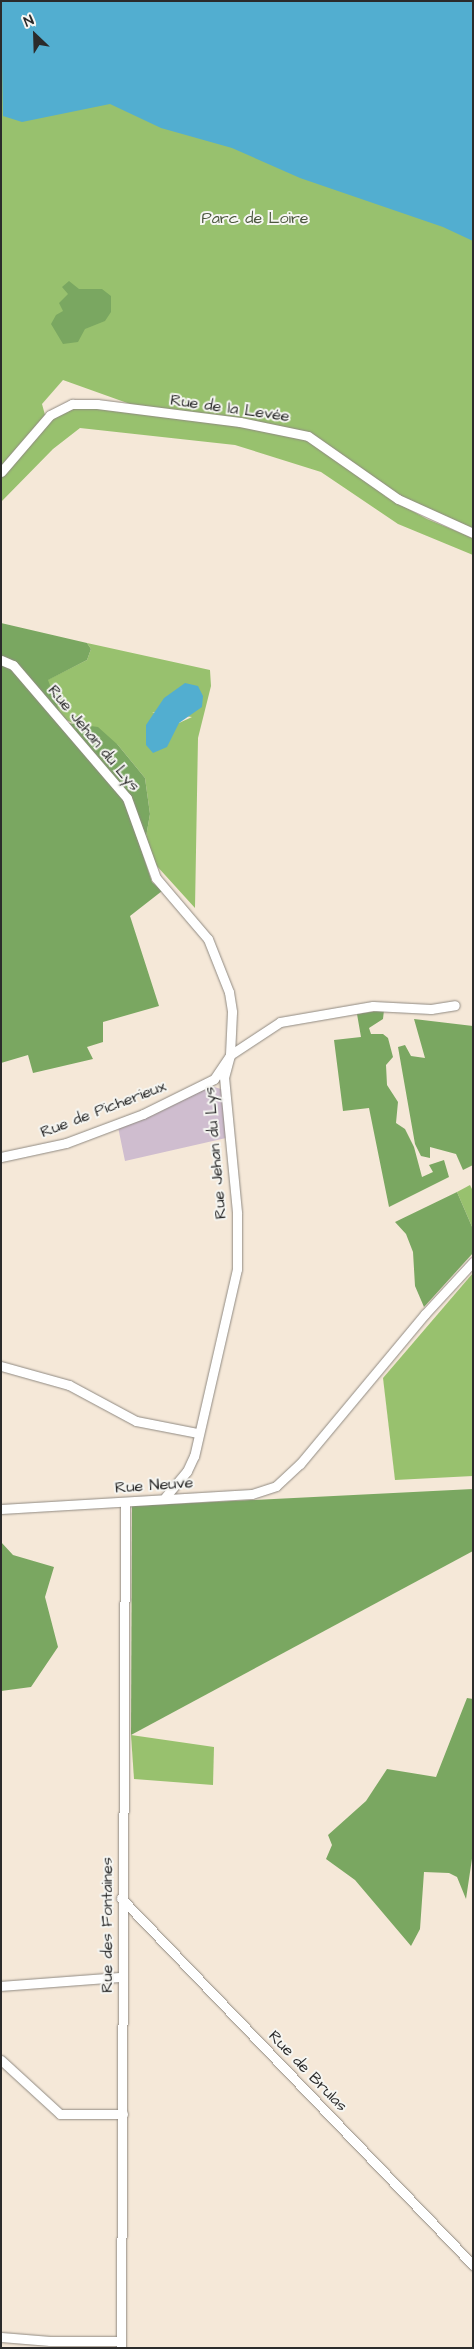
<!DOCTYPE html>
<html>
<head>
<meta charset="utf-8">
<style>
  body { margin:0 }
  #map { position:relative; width:474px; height:2349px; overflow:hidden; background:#f5e8d8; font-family:"Architects Daughter",sans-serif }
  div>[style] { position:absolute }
  .industrial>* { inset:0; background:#cfbdcf }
  .green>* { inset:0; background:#98c16e }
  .forest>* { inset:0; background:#7aa761 }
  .water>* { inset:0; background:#52aed0 }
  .roads { filter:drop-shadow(0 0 1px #908a82) drop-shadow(0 0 1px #908a82) }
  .street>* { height:9px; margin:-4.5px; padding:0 4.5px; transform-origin:4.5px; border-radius:4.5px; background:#fff }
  span { translate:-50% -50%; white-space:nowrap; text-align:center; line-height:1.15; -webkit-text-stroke:4px #f6f6f2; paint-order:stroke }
  .park-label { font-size:16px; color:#4c583f }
  .street-label { font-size:16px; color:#2b2b2b }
  .frame { position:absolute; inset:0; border:2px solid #2b2b2b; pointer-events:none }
  .north { position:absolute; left:10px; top:10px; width:50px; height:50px; -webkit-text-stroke:4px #f6f6f2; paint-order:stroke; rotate:336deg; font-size:14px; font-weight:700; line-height:20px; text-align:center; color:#2b2b2b }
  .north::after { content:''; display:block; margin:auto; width:18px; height:22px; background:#2b2b2b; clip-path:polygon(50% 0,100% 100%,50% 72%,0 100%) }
</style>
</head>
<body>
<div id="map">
  <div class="industrial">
    <div style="clip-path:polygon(211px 1086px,221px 1089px,226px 1138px,125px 1161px,118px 1127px,153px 1115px)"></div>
  </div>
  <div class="green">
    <div style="clip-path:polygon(1px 1px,473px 1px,473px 530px,383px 495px,427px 519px,473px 538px,473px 555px,398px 524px,321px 472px,235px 445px,80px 428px,53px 449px,1px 502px,1px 476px,48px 422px,60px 412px,89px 406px,158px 414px,63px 380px,42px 404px,45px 415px,1px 466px)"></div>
    <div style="clip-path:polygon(evenodd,87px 643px,210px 670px,211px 686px,198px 738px,195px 908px,155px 864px,146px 837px,150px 814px,145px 778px,118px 745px,62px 718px,47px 680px,87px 660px,91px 649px,87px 643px,152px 712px,192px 717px,179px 723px,152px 712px)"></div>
    <div style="clip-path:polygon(470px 1185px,473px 1191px,473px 1229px,457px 1192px)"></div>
    <div style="clip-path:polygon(473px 1273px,473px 1476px,395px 1480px,383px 1378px)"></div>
    <div style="clip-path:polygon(131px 1735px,214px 1747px,213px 1785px,134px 1779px)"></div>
  </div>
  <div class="forest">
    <div style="clip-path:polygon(69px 281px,79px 289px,102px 289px,111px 296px,111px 312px,105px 321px,85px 329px,78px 342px,63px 344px,51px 324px,56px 315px,63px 311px,59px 303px,68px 294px,62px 287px)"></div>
    <div style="clip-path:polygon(1px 623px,87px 643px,91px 649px,87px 660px,48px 680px,62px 718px,14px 661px,1px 656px)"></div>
    <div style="clip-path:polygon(1px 663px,9px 666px,125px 801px,152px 882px,162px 891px,130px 916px,159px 1006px,103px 1022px,103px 1042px,87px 1047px,93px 1059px,33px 1073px,28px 1055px,1px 1063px)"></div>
    <div style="clip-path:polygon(68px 723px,98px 727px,118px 745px,145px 778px,150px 814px,146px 837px,131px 798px)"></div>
    <div style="clip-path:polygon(384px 1010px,383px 1019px,369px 1028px,371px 1034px,383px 1034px,388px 1038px,393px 1057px,386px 1065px,387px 1085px,398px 1102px,396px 1123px,405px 1129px,414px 1147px,422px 1177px,433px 1172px,429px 1165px,444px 1160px,449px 1177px,389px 1207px,369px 1108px,343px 1111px,334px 1040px,361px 1037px,357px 1014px)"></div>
    <div style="clip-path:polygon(414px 1019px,473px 1026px,473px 1165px,463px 1170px,456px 1154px,430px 1147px,430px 1158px,421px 1156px,415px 1144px,398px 1047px,405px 1045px,411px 1056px,425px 1058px)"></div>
    <div style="clip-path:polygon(457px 1192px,473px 1229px,473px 1253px,424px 1307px,415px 1286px,413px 1252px,406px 1234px,395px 1222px)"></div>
    <div style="clip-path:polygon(473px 1489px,473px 1551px,131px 1735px,132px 1506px)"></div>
    <div style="clip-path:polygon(1px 1542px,13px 1555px,54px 1567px,45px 1597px,58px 1647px,31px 1687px,1px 1691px)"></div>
    <div style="clip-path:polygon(467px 1698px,473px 1699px,473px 1852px,466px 1899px,457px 1877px,449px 1873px,424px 1872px,420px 1929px,411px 1946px,355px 1880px,326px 1859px,332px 1845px,328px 1835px,366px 1801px,387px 1769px,436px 1777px)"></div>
  </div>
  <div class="water">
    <div style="clip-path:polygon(1px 1px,473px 1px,473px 241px,443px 227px,300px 178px,232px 148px,161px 128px,110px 104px,22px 122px,3px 116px)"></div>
    <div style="clip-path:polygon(185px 683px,198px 686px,203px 696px,202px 707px,179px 723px,167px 747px,153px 753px,146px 745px,146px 725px,164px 698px)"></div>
  </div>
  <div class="roads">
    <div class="street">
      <div style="left:1px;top:472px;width:75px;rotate:-49.3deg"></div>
      <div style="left:50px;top:415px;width:25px;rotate:-27deg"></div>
      <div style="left:72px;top:404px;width:25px"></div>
      <div style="left:97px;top:404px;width:144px;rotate:7.2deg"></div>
      <div style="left:240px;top:422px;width:69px;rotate:11.6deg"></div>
      <div style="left:308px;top:436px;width:110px;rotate:35deg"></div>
      <div style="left:398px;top:499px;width:82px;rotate:24.4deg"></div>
      <div style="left:1px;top:660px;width:13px;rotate:23deg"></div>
      <div style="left:13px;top:665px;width:175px;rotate:49.4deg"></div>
      <div style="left:127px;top:798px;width:85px;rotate:70.1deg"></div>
      <div style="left:156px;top:878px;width:80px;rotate:49.6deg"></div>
      <div style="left:208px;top:939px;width:57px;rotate:68.4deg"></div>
      <div style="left:229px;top:992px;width:20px;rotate:81deg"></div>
      <div style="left:232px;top:1012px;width:43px;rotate:92.7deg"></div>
      <div style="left:230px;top:1055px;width:23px;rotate:105deg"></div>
      <div style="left:224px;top:1077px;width:137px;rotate:84.5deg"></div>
      <div style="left:237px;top:1213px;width:56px;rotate:90deg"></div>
      <div style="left:237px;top:1269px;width:192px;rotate:102.9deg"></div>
      <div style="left:194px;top:1456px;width:17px;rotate:115deg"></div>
      <div style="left:187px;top:1471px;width:34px;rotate:130deg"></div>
      <div style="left:1px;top:1157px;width:66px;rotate:-12.2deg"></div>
      <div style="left:66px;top:1143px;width:82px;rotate:-20.6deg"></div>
      <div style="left:143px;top:1114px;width:79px;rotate:-26.2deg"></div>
      <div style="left:214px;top:1079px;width:29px;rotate:-56deg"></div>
      <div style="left:230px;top:1055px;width:60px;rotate:-33.4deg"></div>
      <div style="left:280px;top:1022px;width:94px;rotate:-9.8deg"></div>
      <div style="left:373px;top:1006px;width:58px;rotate:3deg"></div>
      <div style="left:431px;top:1009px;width:24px;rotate:-9deg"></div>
      <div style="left:1px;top:1366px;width:71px;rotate:15.6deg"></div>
      <div style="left:69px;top:1385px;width:76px;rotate:28.2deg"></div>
      <div style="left:136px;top:1421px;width:62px;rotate:11.1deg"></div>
      <div style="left:1px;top:1509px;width:251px;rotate:-3.4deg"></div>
      <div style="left:252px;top:1494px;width:25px;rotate:-18deg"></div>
      <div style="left:276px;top:1486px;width:33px;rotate:-43deg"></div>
      <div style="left:300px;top:1464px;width:195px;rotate:-50.2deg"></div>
      <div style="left:425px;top:1314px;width:71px;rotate:-47.3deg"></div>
      <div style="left:121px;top:1898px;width:509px;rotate:46.2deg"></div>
      <div style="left:1px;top:1986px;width:121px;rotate:-4.3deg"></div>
      <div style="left:1px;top:2060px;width:80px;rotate:42.5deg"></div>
      <div style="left:60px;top:2114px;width:63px"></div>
      <div style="left:1px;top:2337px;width:49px;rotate:4.7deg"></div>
      <div style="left:50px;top:2341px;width:71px"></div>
      <div style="left:121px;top:2348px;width:845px;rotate:-89.73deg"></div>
    </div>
  </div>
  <div class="park-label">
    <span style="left:255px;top:218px">Parc de Loire</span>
  </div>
  <div class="street-label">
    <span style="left:230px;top:408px;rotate:8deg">Rue de la Levée</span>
    <span style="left:94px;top:738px;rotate:50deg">Rue Jehan du Lys</span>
    <span style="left:103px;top:1109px;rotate:-21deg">Rue de Picherieux</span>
    <span style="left:215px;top:1153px;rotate:-95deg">Rue Jehan du Lys</span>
    <span style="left:154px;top:1485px;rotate:-4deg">Rue Neuve</span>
    <span style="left:107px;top:1925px;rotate:-90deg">Rue des Fontaines</span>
    <span style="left:308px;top:2071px;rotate:46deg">Rue de Brulas</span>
  </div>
  <div class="frame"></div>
  <div class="north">N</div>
</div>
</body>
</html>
